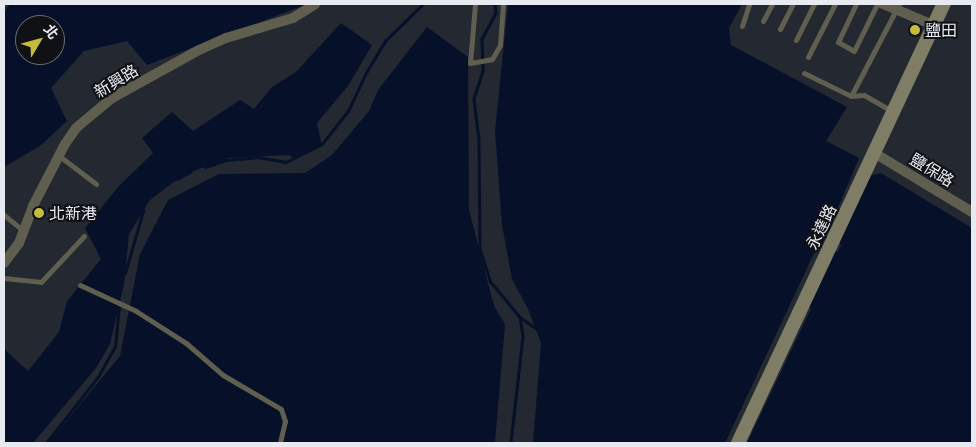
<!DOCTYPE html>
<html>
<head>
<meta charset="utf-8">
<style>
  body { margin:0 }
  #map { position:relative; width:976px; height:447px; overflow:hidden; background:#232831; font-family:"Open Sans","Noto Sans TC",sans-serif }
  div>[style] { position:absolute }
  .water>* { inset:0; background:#061029 }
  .stream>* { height:2.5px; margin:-1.25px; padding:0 1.25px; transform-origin:1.25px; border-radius:1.25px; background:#061029 }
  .lane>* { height:5px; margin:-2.5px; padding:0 2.5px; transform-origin:2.5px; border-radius:2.5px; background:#605f4f }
  .street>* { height:10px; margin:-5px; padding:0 5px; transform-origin:5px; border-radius:5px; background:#605f4f }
  .secondary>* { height:14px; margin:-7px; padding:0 7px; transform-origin:7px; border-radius:7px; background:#7f7d65 }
  .dots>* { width:14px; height:14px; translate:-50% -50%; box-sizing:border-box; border:2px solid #0f1115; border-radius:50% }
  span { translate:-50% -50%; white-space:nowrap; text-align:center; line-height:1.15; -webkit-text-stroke:4px #0f1115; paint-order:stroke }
  .poi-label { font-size:16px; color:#e7eaf1 }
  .left { translate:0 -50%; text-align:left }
  .street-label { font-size:16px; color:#e7eaf1 }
  .frame { position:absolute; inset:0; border:5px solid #e7eaf1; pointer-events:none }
  .north { position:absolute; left:15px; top:15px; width:50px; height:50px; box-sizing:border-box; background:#0f1115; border:1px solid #65686d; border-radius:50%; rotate:53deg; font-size:14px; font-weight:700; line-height:20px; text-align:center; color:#e7eaf1 }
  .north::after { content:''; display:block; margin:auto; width:18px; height:22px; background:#c7bb3c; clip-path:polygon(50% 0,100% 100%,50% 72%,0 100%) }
</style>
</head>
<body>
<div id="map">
  <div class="water">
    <div style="clip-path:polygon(evenodd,10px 4px,307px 4px,147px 65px,127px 41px,84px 51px,51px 88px,67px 121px,40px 146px,4px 167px,4px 12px,10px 4px,25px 25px,55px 25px,55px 55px,25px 55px,25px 25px)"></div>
    <div style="clip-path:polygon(508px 4px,742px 4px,729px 28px,731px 45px,847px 107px,826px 141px,859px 158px,821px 248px,817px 247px,725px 443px,533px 443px,541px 343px,528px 309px,512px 279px,502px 225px,495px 131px)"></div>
    <div style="clip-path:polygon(341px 23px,372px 45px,348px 86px,317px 123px,322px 146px,293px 158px,289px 155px,228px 158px,183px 175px,150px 200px,129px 234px,124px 284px,110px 344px,96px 368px,33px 443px,4px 443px,4px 349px,28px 371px,59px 332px,67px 301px,101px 259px,85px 228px,119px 186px,153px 153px,142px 138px,172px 112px,193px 131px,240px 100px,254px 109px,272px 87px,296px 72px)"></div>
    <div style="clip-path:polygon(427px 27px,468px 57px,469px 210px,494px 306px,505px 324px,495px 443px,48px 443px,120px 356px,140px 254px,168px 200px,219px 174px,305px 173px,332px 155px,369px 111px,378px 90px)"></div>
    <div style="clip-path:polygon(881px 173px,972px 228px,972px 443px,747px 443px,811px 309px,806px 305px,833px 250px,838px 252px,841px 245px,838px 240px,869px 176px)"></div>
  </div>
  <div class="stream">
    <div style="left:495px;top:4px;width:9px;rotate:84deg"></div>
    <div style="left:496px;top:13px;width:30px;rotate:118deg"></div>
    <div style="left:482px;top:39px;width:32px;rotate:88deg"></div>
    <div style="left:483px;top:71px;width:29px;rotate:108deg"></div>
    <div style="left:474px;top:99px;width:39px;rotate:83deg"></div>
    <div style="left:479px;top:138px;width:111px;rotate:89.5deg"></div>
    <div style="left:480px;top:249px;width:35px;rotate:72deg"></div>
    <div style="left:491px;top:282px;width:45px;rotate:50.4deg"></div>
    <div style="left:520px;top:317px;width:20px;rotate:81deg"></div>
    <div style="left:523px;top:337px;width:107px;rotate:96.5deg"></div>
    <div style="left:205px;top:167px;width:22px;rotate:-18deg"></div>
    <div style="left:226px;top:160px;width:32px;rotate:-5deg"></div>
    <div style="left:258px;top:157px;width:28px;rotate:10deg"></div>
    <div style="left:286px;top:162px;width:40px;rotate:-26.6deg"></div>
    <div style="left:322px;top:144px;width:42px;rotate:-51.8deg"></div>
    <div style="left:348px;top:111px;width:44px;rotate:-64.6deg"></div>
    <div style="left:367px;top:71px;width:35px;rotate:-59deg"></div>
    <div style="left:385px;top:41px;width:53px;rotate:-44.2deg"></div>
    <div style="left:177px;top:179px;width:15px;rotate:-28deg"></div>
    <div style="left:125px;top:273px;width:65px;rotate:-73.8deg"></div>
    <div style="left:520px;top:317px;width:19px;rotate:35deg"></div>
    <div style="left:46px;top:443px;width:84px;rotate:-51.8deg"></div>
    <div style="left:98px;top:377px;width:35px;rotate:-61deg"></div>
    <div style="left:115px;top:346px;width:41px;rotate:-84.4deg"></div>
  </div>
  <div class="lane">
    <div style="left:475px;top:4px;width:59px;rotate:94.8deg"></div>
    <div style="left:470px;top:63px;width:22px;rotate:-10deg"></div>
    <div style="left:492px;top:59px;width:16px;rotate:-60deg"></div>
    <div style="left:500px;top:45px;width:41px;rotate:-85.8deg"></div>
    <div style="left:856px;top:4px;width:42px;rotate:115.3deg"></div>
    <div style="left:838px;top:42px;width:18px;rotate:29deg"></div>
    <div style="left:854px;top:51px;width:52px;rotate:-63.9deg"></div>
    <div style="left:763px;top:21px;width:19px;rotate:-62deg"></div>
    <div style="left:742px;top:26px;width:23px;rotate:-72deg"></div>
    <div style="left:780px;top:29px;width:28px;rotate:-63deg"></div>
    <div style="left:796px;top:40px;width:40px;rotate:-63.4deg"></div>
    <div style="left:808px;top:57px;width:59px;rotate:-63deg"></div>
    <div style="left:804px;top:73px;width:52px;rotate:26.1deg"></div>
    <div style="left:851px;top:96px;width:13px;rotate:-4deg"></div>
    <div style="left:864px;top:95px;width:32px;rotate:30deg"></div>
    <div style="left:851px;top:96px;width:104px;rotate:-62.4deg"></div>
    <div style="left:58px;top:155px;width:48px;rotate:37.3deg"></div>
    <div style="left:4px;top:215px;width:26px;rotate:39deg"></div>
    <div style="left:4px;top:278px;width:37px;rotate:6deg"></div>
    <div style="left:41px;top:282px;width:63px;rotate:-46.9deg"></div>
    <div style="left:80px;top:285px;width:62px;rotate:24.9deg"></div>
    <div style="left:136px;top:311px;width:59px;rotate:32.6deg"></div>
    <div style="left:186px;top:343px;width:49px;rotate:40.9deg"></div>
    <div style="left:223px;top:375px;width:67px;rotate:30.4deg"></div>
    <div style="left:281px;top:409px;width:13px;rotate:72deg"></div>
    <div style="left:285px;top:421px;width:23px;rotate:103deg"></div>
  </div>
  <div class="street">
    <div style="left:883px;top:4px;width:54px;rotate:22.8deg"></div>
    <div style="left:876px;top:154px;width:112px;rotate:31.1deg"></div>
    <div style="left:4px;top:263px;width:25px;rotate:-53deg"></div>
    <div style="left:19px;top:243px;width:40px;rotate:-69deg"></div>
    <div style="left:33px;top:206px;width:70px;rotate:-62.7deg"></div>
    <div style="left:65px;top:144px;width:19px;rotate:-55deg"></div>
    <div style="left:76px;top:128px;width:47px;rotate:-39.8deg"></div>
    <div style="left:112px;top:98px;width:99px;rotate:-28.9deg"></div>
    <div style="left:199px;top:50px;width:30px;rotate:-24deg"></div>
    <div style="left:226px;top:38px;width:70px;rotate:-16.6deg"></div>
    <div style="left:293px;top:18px;width:26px;rotate:-32deg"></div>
  </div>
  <div class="secondary">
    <div style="left:738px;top:443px;width:485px;rotate:-64.9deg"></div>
  </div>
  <div class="dots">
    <div style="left:915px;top:30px;background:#c7bb3c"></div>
    <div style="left:39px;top:213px;background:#c7bb3c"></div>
  </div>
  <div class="poi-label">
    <span class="left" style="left:925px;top:30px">鹽田</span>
    <span class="left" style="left:49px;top:213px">北新港</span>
  </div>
  <div class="street-label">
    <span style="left:116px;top:81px;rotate:-31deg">新興路</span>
    <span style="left:932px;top:170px;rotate:31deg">鹽保路</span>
    <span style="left:821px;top:227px;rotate:-64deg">永達路</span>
  </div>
  <div class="frame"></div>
  <div class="north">北</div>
</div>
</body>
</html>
